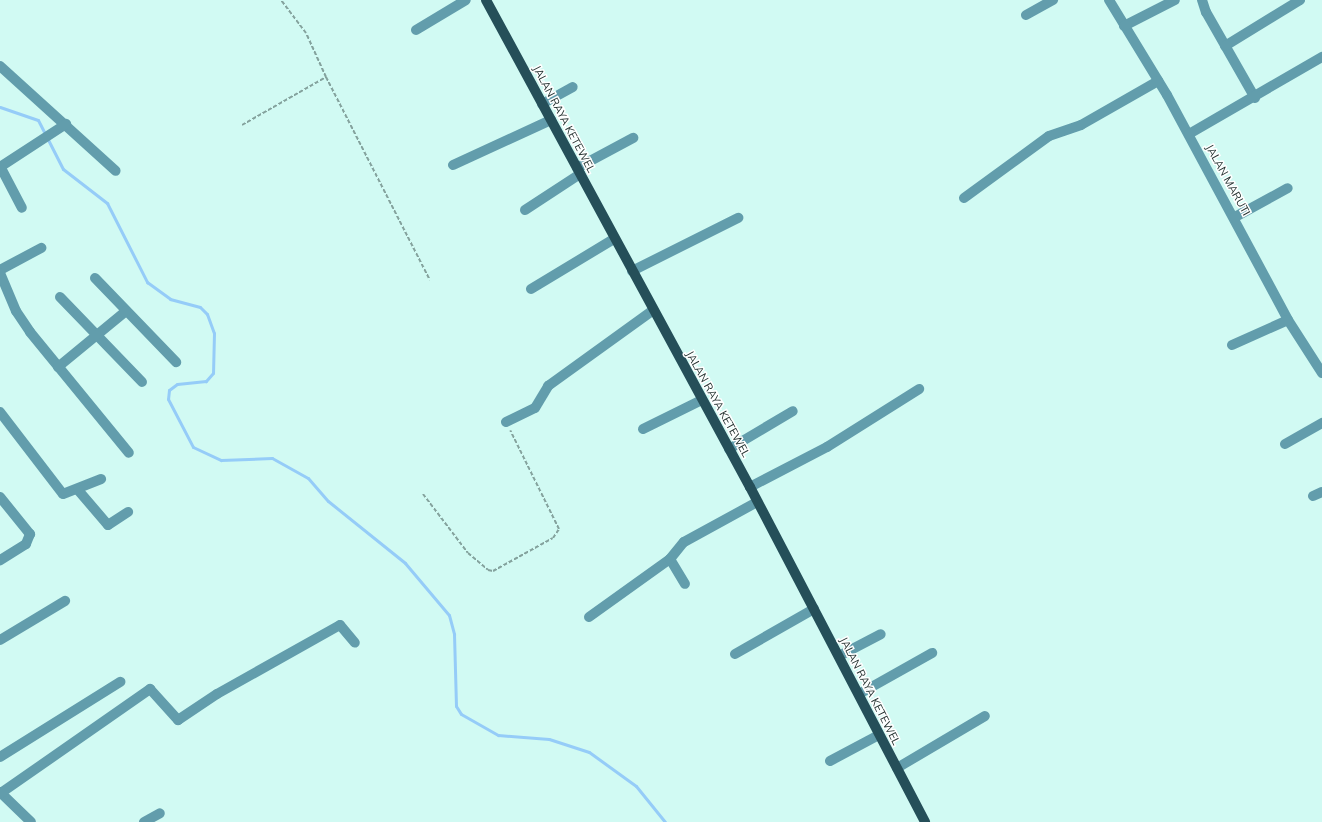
<!DOCTYPE html>
<html>
<head>
<meta charset="utf-8">
<style>
  body { margin:0 }
  #map { position:relative; width:1322px; height:822px; overflow:hidden; background:#d1faf3; font-family:Mulish,sans-serif }
  div>[style] { position:absolute }
  .stream>* { height:3px; margin:-1.5px; padding:0 1.5px; transform-origin:1.5px; border-radius:1.5px; background:#95ccf8 }
  .path>* { height:2px; margin-top:-1px; transform-origin:0; background:repeating-linear-gradient(90deg,#84a29d 0 4px,transparent 0 6px) }
  .minor>* { height:10px; margin:-5px; padding:0 5px; transform-origin:5px; border-radius:5px; background:#629dac }
  .major>* { height:10px; margin:-5px; padding:0 5px; transform-origin:5px; border-radius:5px; background:#254f59 }
  span { translate:-50% -50%; white-space:nowrap; text-align:center; line-height:1.15; -webkit-text-stroke:3px #fff; paint-order:stroke }
  .street-label { font-size:11px; color:#1f2e2c }
</style>
</head>
<body>
<div id="map">
  <div class="stream">
    <div style="left:0;top:107px;width:40px;rotate:18.9deg"></div>
    <div style="left:38px;top:120px;width:55px;rotate:63deg"></div>
    <div style="left:63px;top:169px;width:56px;rotate:37.7deg"></div>
    <div style="left:107px;top:203px;width:89px;rotate:63.1deg"></div>
    <div style="left:147px;top:282px;width:29px;rotate:36deg"></div>
    <div style="left:170px;top:299px;width:31px;rotate:15deg"></div>
    <div style="left:200px;top:307px;width:10px;rotate:45deg"></div>
    <div style="left:207px;top:314px;width:20px;rotate:70deg"></div>
    <div style="left:214px;top:333px;width:40px;rotate:91.4deg"></div>
    <div style="left:213px;top:373px;width:11px;rotate:131deg"></div>
    <div style="left:206px;top:381px;width:29px;rotate:174deg"></div>
    <div style="left:177px;top:384px;width:10px;rotate:143deg"></div>
    <div style="left:169px;top:390px;width:9px;rotate:96deg"></div>
    <div style="left:168px;top:399px;width:54px;rotate:62.5deg"></div>
    <div style="left:193px;top:447px;width:31px;rotate:25deg"></div>
    <div style="left:221px;top:460px;width:51px;rotate:-2.2deg"></div>
    <div style="left:272px;top:458px;width:41px;rotate:29.1deg"></div>
    <div style="left:308px;top:478px;width:30px;rotate:49deg"></div>
    <div style="left:328px;top:501px;width:99px;rotate:38.8deg"></div>
    <div style="left:405px;top:563px;width:68px;rotate:49.8deg"></div>
    <div style="left:449px;top:615px;width:20px;rotate:75deg"></div>
    <div style="left:454px;top:634px;width:72px;rotate:88.4deg"></div>
    <div style="left:456px;top:706px;width:9px;rotate:58deg"></div>
    <div style="left:461px;top:714px;width:43px;rotate:29.6deg"></div>
    <div style="left:498px;top:735px;width:51px;rotate:4.5deg"></div>
    <div style="left:549px;top:739px;width:42px;rotate:18deg"></div>
    <div style="left:589px;top:752px;width:58px;rotate:35.9deg"></div>
    <div style="left:636px;top:786px;width:46px;rotate:51.1deg"></div>
  </div>
  <div class="path">
    <div style="left:326px;top:77px;width:228px;rotate:62.9deg"></div>
    <div style="left:242px;top:125px;width:97px;rotate:-29.7deg"></div>
    <div style="left:326px;top:77px;width:48px;rotate:-114.4deg"></div>
    <div style="left:306px;top:33px;width:41px;rotate:-127.1deg"></div>
    <div style="left:423px;top:494px;width:74px;rotate:52.7deg"></div>
    <div style="left:468px;top:553px;width:26px;rotate:40deg"></div>
    <div style="left:488px;top:570px;width:5px;rotate:11deg"></div>
    <div style="left:493px;top:571px;width:68px;rotate:-28.8deg"></div>
    <div style="left:553px;top:538px;width:11px;rotate:-56deg"></div>
    <div style="left:559px;top:529px;width:110px;rotate:-116.3deg"></div>
  </div>
  <div class="minor">
    <div style="left:1109px;top:0;width:111px;rotate:58.6deg"></div>
    <div style="left:1167px;top:95px;width:255px;rotate:61.7deg"></div>
    <div style="left:1288px;top:320px;width:63px;rotate:57.3deg"></div>
    <div style="left:1202px;top:0;width:13px;rotate:72deg"></div>
    <div style="left:1206px;top:12px;width:99px;rotate:60.3deg"></div>
    <div style="left:1026px;top:15px;width:31px;rotate:-29deg"></div>
    <div style="left:1124px;top:26px;width:57px;rotate:-27deg"></div>
    <div style="left:416px;top:30px;width:58px;rotate:-31deg"></div>
    <div style="left:1225px;top:46px;width:88px;rotate:-31.5deg"></div>
    <div style="left:0;top:66px;width:156px;rotate:42.2deg"></div>
    <div style="left:542px;top:104px;width:35px;rotate:-29deg"></div>
    <div style="left:1189px;top:134px;width:154px;rotate:-30.1deg"></div>
    <div style="left:453px;top:165px;width:108px;rotate:-24.7deg"></div>
    <div style="left:0;top:166px;width:47px;rotate:62.4deg"></div>
    <div style="left:0;top:167px;width:79px;rotate:-33.1deg"></div>
    <div style="left:577px;top:168px;width:64px;rotate:-28.2deg"></div>
    <div style="left:964px;top:198px;width:105px;rotate:-36.1deg"></div>
    <div style="left:1049px;top:136px;width:34px;rotate:-19deg"></div>
    <div style="left:1081px;top:125px;width:89px;rotate:-29.7deg"></div>
    <div style="left:525px;top:210px;width:66px;rotate:-33.2deg"></div>
    <div style="left:1235px;top:217px;width:60px;rotate:-28.7deg"></div>
    <div style="left:0;top:270px;width:47px;rotate:-28.2deg"></div>
    <div style="left:632px;top:271px;width:119px;rotate:-26.6deg"></div>
    <div style="left:0;top:273px;width:41px;rotate:67.2deg"></div>
    <div style="left:16px;top:311px;width:25px;rotate:56deg"></div>
    <div style="left:30px;top:332px;width:156px;rotate:50.7deg"></div>
    <div style="left:95px;top:278px;width:117px;rotate:46deg"></div>
    <div style="left:531px;top:289px;width:97px;rotate:-31.1deg"></div>
    <div style="left:60px;top:297px;width:118px;rotate:46deg"></div>
    <div style="left:1232px;top:345px;width:61px;rotate:-24.1deg"></div>
    <div style="left:58px;top:367px;width:88px;rotate:-39.5deg"></div>
    <div style="left:0;top:412px;width:103px;rotate:52.5deg"></div>
    <div style="left:63px;top:494px;width:41px;rotate:-21.5deg"></div>
    <div style="left:506px;top:422px;width:32px;rotate:-26deg"></div>
    <div style="left:535px;top:408px;width:26px;rotate:-59deg"></div>
    <div style="left:548px;top:386px;width:128px;rotate:-35.8deg"></div>
    <div style="left:643px;top:429px;width:66px;rotate:-26.2deg"></div>
    <div style="left:1285px;top:444px;width:43px;rotate:-29.6deg"></div>
    <div style="left:729px;top:449px;width:74px;rotate:-30.7deg"></div>
    <div style="left:750px;top:487px;width:87px;rotate:-27.5deg"></div>
    <div style="left:827px;top:447px;width:109px;rotate:-32.2deg"></div>
    <div style="left:78px;top:490px;width:46px;rotate:49.4deg"></div>
    <div style="left:108px;top:525px;width:24px;rotate:-33deg"></div>
    <div style="left:1313px;top:496px;width:10px;rotate:-24deg"></div>
    <div style="left:0;top:497px;width:48px;rotate:51deg"></div>
    <div style="left:30px;top:534px;width:11px;rotate:112deg"></div>
    <div style="left:26px;top:544px;width:31px;rotate:148deg"></div>
    <div style="left:670px;top:559px;width:29px;rotate:59deg"></div>
    <div style="left:589px;top:617px;width:100px;rotate:-35.6deg"></div>
    <div style="left:670px;top:559px;width:22px;rotate:-51deg"></div>
    <div style="left:684px;top:542px;width:83px;rotate:-28.7deg"></div>
    <div style="left:0;top:640px;width:76px;rotate:-31deg"></div>
    <div style="left:735px;top:654px;width:91px;rotate:-29.7deg"></div>
    <div style="left:839px;top:656px;width:47px;rotate:-27.6deg"></div>
    <div style="left:859px;top:694px;width:84px;rotate:-29.3deg"></div>
    <div style="left:0;top:757px;width:142px;rotate:-32deg"></div>
    <div style="left:830px;top:761px;width:55px;rotate:-28deg"></div>
    <div style="left:897px;top:768px;width:102px;rotate:-30.6deg"></div>
    <div style="left:0;top:792px;width:43px;rotate:44.1deg"></div>
    <div style="left:1px;top:793px;width:182px;rotate:-34.9deg"></div>
    <div style="left:150px;top:689px;width:42px;rotate:47.9deg"></div>
    <div style="left:178px;top:720px;width:47px;rotate:-33.7deg"></div>
    <div style="left:217px;top:694px;width:141px;rotate:-29.3deg"></div>
    <div style="left:340px;top:625px;width:23px;rotate:50deg"></div>
    <div style="left:144px;top:822px;width:18px;rotate:-29deg"></div>
  </div>
  <div class="major">
    <div style="left:486px;top:0;width:554px;rotate:61.54deg"></div>
    <div style="left:750px;top:487px;width:378px;rotate:62.4deg"></div>
  </div>
  <div class="street-label">
    <span style="left:564px;top:119px;rotate:62deg">JALAN RAYA KETEWEL</span>
    <span style="left:1228px;top:180px;rotate:61deg">JALAN MARUTI</span>
    <span style="left:718px;top:404px;rotate:61deg">JALAN RAYA KETEWEL</span>
    <span style="left:870px;top:691px;rotate:63deg">JALAN RAYA KETEWEL</span>
  </div>
</div>
</body>
</html>
